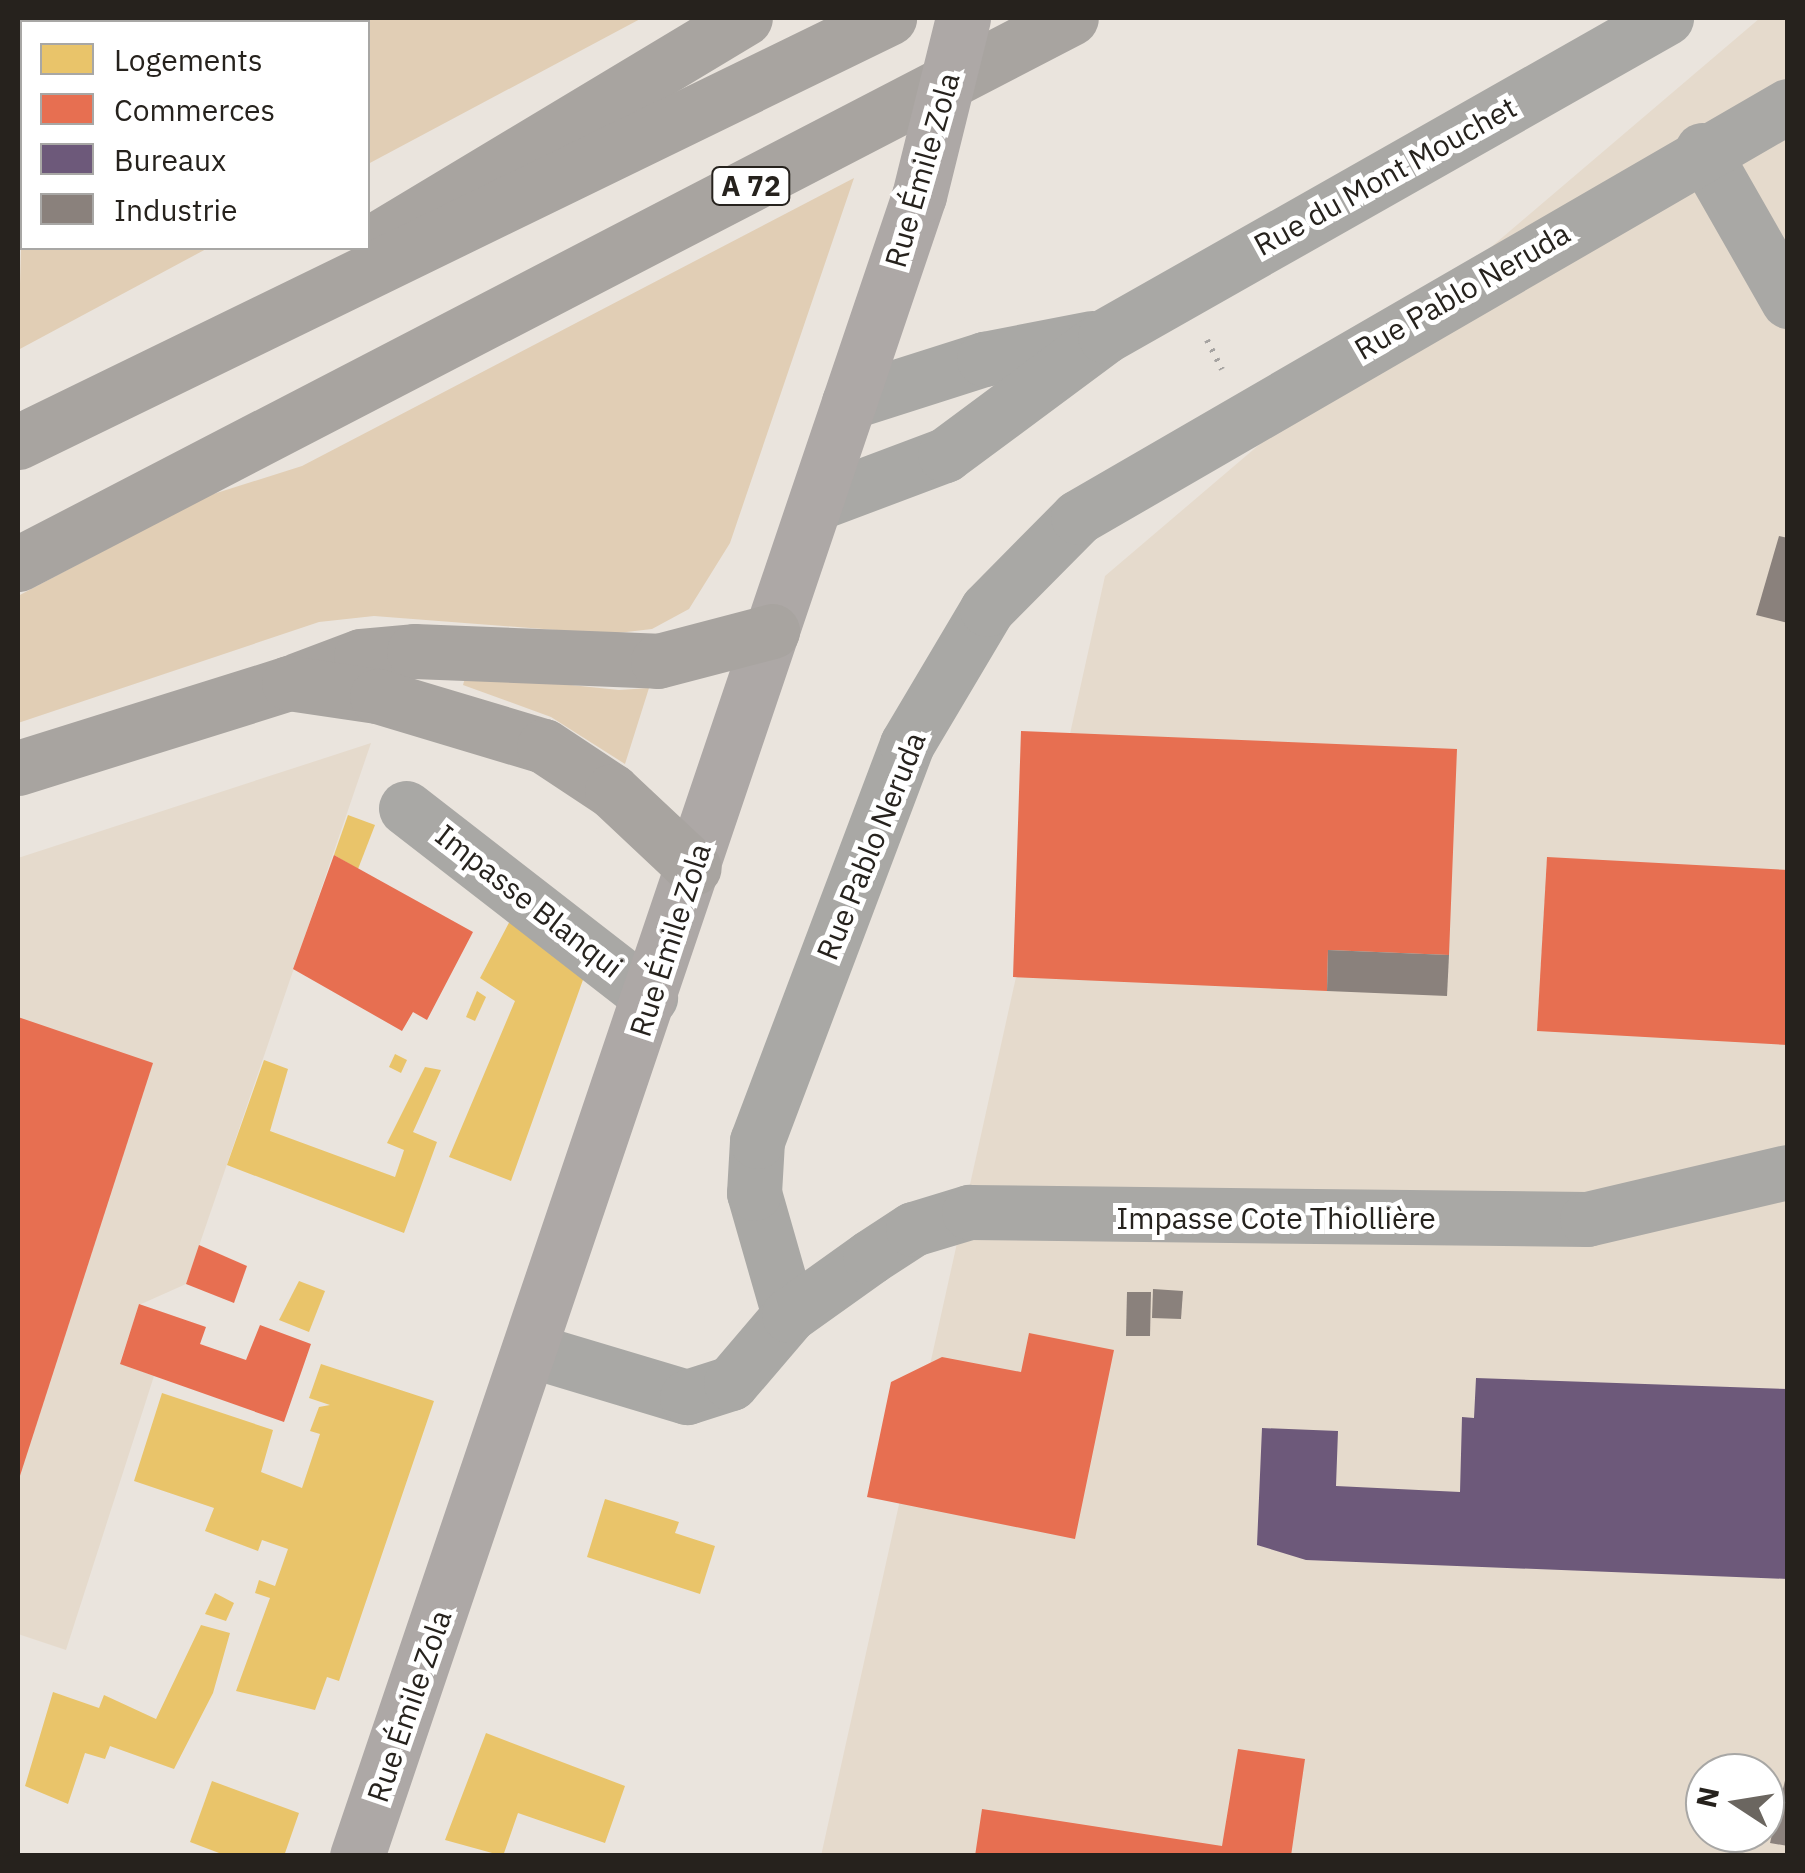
<!DOCTYPE html>
<html>
<head>
<meta charset="utf-8">
<style>
  body { margin:0 }
  #map { position:relative; width:1805px; height:1873px; overflow:hidden; background:#eae4dd; font-family:"IBM Plex Sans",sans-serif }
  div>[style] { position:absolute }
  .built>* { inset:0; background:#e5dacc }
  .green>* { inset:0; background:#e1ceb5 }
  .homes>* { inset:0; background:#e9c46a }
  .shops>* { inset:0; background:#e76f51 }
  .offices>* { inset:0; background:#6d597a }
  .industry>* { inset:0; background:#8a817c }
  .path>* { height:6px; margin-top:-3px; transform-origin:0; background:repeating-linear-gradient(90deg,#a6a3a1 0 2.5px,transparent 0 10.5px) }
  .minor>* { height:55px; margin:-27.5px; padding:0 27.5px; transform-origin:27.5px; border-radius:27.5px; background:#a9a8a5 }
  .major>* { height:55px; margin:-27.5px; padding:0 27.5px; transform-origin:27.5px; border-radius:27.5px; background:#ada8a6 }
  .highway>* { height:55px; margin:-27.5px; padding:0 27.5px; transform-origin:27.5px; border-radius:27.5px; background:#a8a4a0 }
  .major-bridge>* { height:55px; margin:-27.5px; padding:0 27.5px; transform-origin:27.5px; border-radius:27.5px; background:#ada8a6 }
  span { translate:-50% -50%; white-space:nowrap; text-align:center; line-height:1.15; -webkit-text-stroke:10px #fff; paint-order:stroke }
  .shield-label span { padding:2px 8px; background:#fff; border:2px solid; border-radius:8px; -webkit-text-stroke-width:0 }
  .shield-label { font-size:28px; color:#26221d; font-weight:700 }
  .street-label { font-size:30px; color:#26221d }
  .frame { position:absolute; inset:0; border:20px solid #26221d; pointer-events:none }
  .legend { position:absolute; left:20px; top:20px; width:350px; height:230px; box-sizing:border-box; background:#fff; border:2px solid #a8a7a5; margin:0; padding:12px 18px; list-style:none; font-size:30px; color:#26221d }
  .legend li { display:flex; align-items:center; gap:20px; height:50px }
  .legend b { width:50px; border:2px solid #a8a7a5 }
  .north { position:absolute; left:1685px; top:1753px; width:100px; height:100px; box-sizing:border-box; background:#fff; border:2px solid #a8a7a5; border-radius:50%; rotate:282deg; font-size:28px; font-weight:700; line-height:40px; text-align:center; color:#26221d }
  .north::after { content:''; display:block; margin:auto; width:35px; height:45px; background:#6b6660; clip-path:polygon(50% 0,100% 100%,50% 72%,0 100%) }
</style>
</head>
<body>
<div id="map">
  <div class="built">
    <div style="clip-path:polygon(evenodd,1760px 18px,1787px 18px,1787px 1855px,821px 1856px,1105px 576px,1760px 18px,1705px 1773px,1765px 1773px,1765px 1833px,1705px 1833px,1705px 1773px)"></div>
    <div style="clip-path:polygon(371px 743px,186px 1284px,139px 1305px,120px 1363px,154px 1376px,66px 1650px,18px 1634px,18px 858px)"></div>
  </div>
  <div class="green">
    <div style="clip-path:polygon(353px 18px,642px 18px,368px 164px,368px 22px,345px 22px)"></div>
    <div style="clip-path:polygon(854px 178px,730px 543px,689px 609px,652px 629px,609px 634px,374px 616px,319px 622px,18px 723px,18px 596px,207px 496px,302px 466px)"></div>
    <div style="clip-path:polygon(22px 218px,22px 248px,208px 248px,18px 350px)"></div>
    <div style="clip-path:polygon(466px 674px,619px 690px,649px 688px,625px 764px,551px 717px,463px 685px)"></div>
  </div>
  <div class="homes">
    <div style="clip-path:polygon(348px 815px,375px 825px,358px 869px,334px 855px)"></div>
    <div style="clip-path:polygon(514px 913px,584px 977px,511px 1181px,449px 1157px,515px 1001px,480px 978px)"></div>
    <div style="clip-path:polygon(477px 991px,486px 997px,475px 1021px,466px 1017px)"></div>
    <div style="clip-path:polygon(395px 1054px,407px 1060px,401px 1073px,389px 1067px)"></div>
    <div style="clip-path:polygon(264px 1060px,288px 1069px,270px 1131px,395px 1177px,404px 1150px,387px 1143px,425px 1067px,441px 1070px,413px 1132px,437px 1142px,404px 1233px,227px 1165px)"></div>
    <div style="clip-path:polygon(299px 1281px,325px 1291px,309px 1332px,279px 1320px)"></div>
    <div style="clip-path:polygon(321px 1364px,434px 1401px,339px 1681px,327px 1677px,315px 1710px,236px 1691px,270px 1598px,255px 1593px,259px 1580px,275px 1586px,288px 1549px,262px 1540px,258px 1551px,205px 1531px,214px 1508px,134px 1481px,162px 1393px,273px 1430px,261px 1472px,302px 1488px,320px 1434px,310px 1431px,319px 1407px,330px 1405px,309px 1398px)"></div>
    <div style="clip-path:polygon(605px 1499px,679px 1522px,675px 1533px,715px 1546px,700px 1594px,587px 1557px)"></div>
    <div style="clip-path:polygon(215px 1593px,234px 1603px,226px 1621px,205px 1614px)"></div>
    <div style="clip-path:polygon(201px 1625px,230px 1633px,213px 1693px,174px 1769px,110px 1746px,105px 1759px,85px 1753px,68px 1804px,25px 1786px,53px 1692px,99px 1708px,104px 1695px,156px 1719px)"></div>
    <div style="clip-path:polygon(486px 1733px,625px 1786px,605px 1843px,518px 1813px,503px 1856px,445px 1840px)"></div>
    <div style="clip-path:polygon(212px 1781px,299px 1813px,284px 1856px,227px 1856px,190px 1842px)"></div>
  </div>
  <div class="shops">
    <div style="clip-path:polygon(1021px 731px,1457px 749px,1449px 955px,1328px 950px,1327px 991px,1013px 977px)"></div>
    <div style="clip-path:polygon(334px 855px,473px 932px,427px 1020px,413px 1012px,402px 1031px,293px 969px)"></div>
    <div style="clip-path:polygon(1547px 857px,1788px 870px,1788px 1045px,1537px 1031px)"></div>
    <div style="clip-path:polygon(18px 1017px,153px 1063px,18px 1482px)"></div>
    <div style="clip-path:polygon(199px 1245px,247px 1266px,234px 1303px,186px 1284px)"></div>
    <div style="clip-path:polygon(139px 1304px,206px 1327px,200px 1344px,246px 1360px,260px 1325px,311px 1344px,284px 1422px,120px 1364px)"></div>
    <div style="clip-path:polygon(1029px 1333px,1114px 1350px,1075px 1539px,867px 1497px,891px 1382px,942px 1357px,1021px 1372px)"></div>
    <div style="clip-path:polygon(1238px 1749px,1305px 1759px,1291px 1856px,975px 1856px,982px 1809px,1222px 1846px)"></div>
  </div>
  <div class="offices">
    <div style="clip-path:polygon(1476px 1378px,1788px 1389px,1788px 1579px,1306px 1560px,1257px 1545px,1262px 1428px,1338px 1431px,1336px 1486px,1460px 1492px,1462px 1417px,1474px 1418px)"></div>
  </div>
  <div class="industry">
    <div style="clip-path:polygon(1779px 536px,1788px 538px,1788px 623px,1756px 615px)"></div>
    <div style="clip-path:polygon(1328px 950px,1449px 955px,1447px 996px,1327px 991px)"></div>
    <div style="clip-path:polygon(1153px 1289px,1183px 1291px,1181px 1319px,1152px 1318px)"></div>
    <div style="clip-path:polygon(1127px 1292px,1151px 1292px,1150px 1336px,1126px 1336px)"></div>
    <div style="clip-path:polygon(1788px 1768px,1788px 1846px,1770px 1843px)"></div>
  </div>
  <div class="path">
    <div style="left:1207px;top:340px;width:33px;rotate:63deg"></div>
  </div>
  <div class="minor">
    <div style="left:1702px;top:150px;width:174px;rotate:60.3deg"></div>
    <div style="left:849px;top:402px;width:142px;rotate:-17.7deg"></div>
    <div style="left:984px;top:359px;width:110px;rotate:-11deg"></div>
    <div style="left:817px;top:503px;width:137px;rotate:-20.6deg"></div>
    <div style="left:945px;top:455px;width:199px;rotate:-36.6deg"></div>
    <div style="left:1105px;top:336px;width:645px;rotate:-29.55deg"></div>
    <div style="left:406px;top:808px;width:309px;rotate:37.8deg"></div>
    <div style="left:789px;top:1315px;width:127px;rotate:-106deg"></div>
    <div style="left:754px;top:1193px;width:52px;rotate:-86.7deg"></div>
    <div style="left:757px;top:1141px;width:424px;rotate:-69.3deg"></div>
    <div style="left:907px;top:744px;width:157px;rotate:-59.3deg"></div>
    <div style="left:987px;top:609px;width:129px;rotate:-45.3deg"></div>
    <div style="left:1078px;top:517px;width:820px;rotate:-30.07deg"></div>
    <div style="left:530px;top:1350px;width:164px;rotate:16.7deg"></div>
    <div style="left:687px;top:1397px;width:46px;rotate:-17.7deg"></div>
    <div style="left:731px;top:1383px;width:89px;rotate:-49.5deg"></div>
    <div style="left:789px;top:1315px;width:100px;rotate:-35.6deg"></div>
    <div style="left:870px;top:1257px;width:51px;rotate:-33.1deg"></div>
    <div style="left:913px;top:1229px;width:59px;rotate:-16.9deg"></div>
    <div style="left:969px;top:1212px;width:618px;rotate:0.65deg"></div>
    <div style="left:1587px;top:1219px;width:206px;rotate:-13.2deg"></div>
  </div>
  <div class="major">
    <div style="left:357px;top:1856px;width:1753px;rotate:-71.3deg"></div>
  </div>
  <div class="highway">
    <div style="left:384px;top:235px;width:421px;rotate:-31deg"></div>
    <div style="left:18px;top:442px;width:969px;rotate:-25.96deg"></div>
    <div style="left:18px;top:564px;width:1186px;rotate:-27.41deg"></div>
    <div style="left:297px;top:680px;width:68px;rotate:-20.6deg"></div>
    <div style="left:361px;top:656px;width:53px;rotate:-5.4deg"></div>
    <div style="left:414px;top:651px;width:244px;rotate:2.3deg"></div>
    <div style="left:658px;top:661px;width:118px;rotate:-14.7deg"></div>
    <div style="left:18px;top:768px;width:284px;rotate:-17.4deg"></div>
    <div style="left:289px;top:683px;width:89px;rotate:8.4deg"></div>
    <div style="left:377px;top:696px;width:174px;rotate:16.7deg"></div>
    <div style="left:544px;top:746px;width:82px;rotate:33.5deg"></div>
    <div style="left:612px;top:791px;width:112px;rotate:43.2deg"></div>
  </div>
  <div class="major-bridge">
    <div style="left:919px;top:196px;width:183px;rotate:-76.1deg"></div>
  </div>
  <div class="shield-label">
    <span style="left:751px;top:186px">A 72</span>
  </div>
  <div class="street-label">
    <span style="left:922px;top:170px;rotate:-74deg">Rue Émile Zola</span>
    <span style="left:1385px;top:176px;rotate:-29deg">Rue du Mont Mouchet</span>
    <span style="left:1462px;top:291px;rotate:-30deg">Rue Pablo Neruda</span>
    <span style="left:871px;top:846px;rotate:-68deg">Rue Pablo Neruda</span>
    <span style="left:529px;top:901px;rotate:38deg">Impasse Blanqui</span>
    <span style="left:670px;top:940px;rotate:-72deg">Rue Émile Zola</span>
    <span style="left:1276px;top:1218px">Impasse Cote Thiollière</span>
    <span style="left:409px;top:1706px;rotate:-71deg">Rue Émile Zola</span>
  </div>
  <div class="frame"></div>
  <ul class="legend">
  <li><b style="height:28px;background:#e9c46a"></b>Logements</li>
  <li><b style="height:28px;background:#e76f51"></b>Commerces</li>
  <li><b style="height:28px;background:#6d597a"></b>Bureaux</li>
  <li><b style="height:28px;background:#8a817c"></b>Industrie</li>
  </ul>
  <div class="north">N</div>
</div>
</body>
</html>
